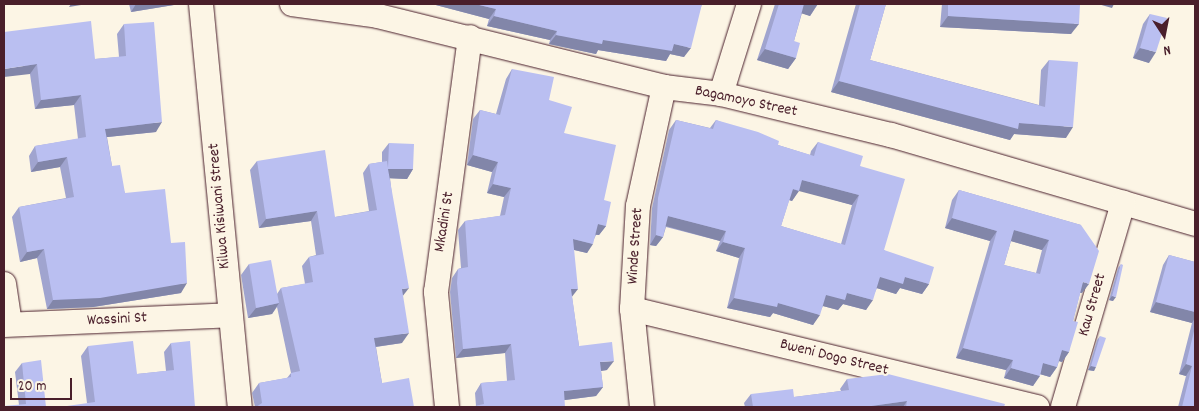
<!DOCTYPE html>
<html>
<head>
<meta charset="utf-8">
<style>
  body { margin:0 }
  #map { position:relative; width:1199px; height:411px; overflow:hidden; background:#fcf5e5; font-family:Dekko,sans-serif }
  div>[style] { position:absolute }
  .roads { filter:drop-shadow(0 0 1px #4a1f2b) drop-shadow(0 0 1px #4a1f2b) }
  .street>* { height:24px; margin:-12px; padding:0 12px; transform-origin:12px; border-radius:12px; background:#fcf5e5 }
  .wall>* { inset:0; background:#a0a4cf }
  .shaded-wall>* { inset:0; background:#8286a9 }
  .building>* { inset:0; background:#babff1 }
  span { translate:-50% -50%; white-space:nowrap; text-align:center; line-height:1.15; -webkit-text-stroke:4.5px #fcf5e5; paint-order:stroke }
  .street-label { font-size:16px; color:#4a1f2b }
  .frame { position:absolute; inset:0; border:5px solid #4a1f2b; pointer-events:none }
  .north { position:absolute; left:1139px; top:10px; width:50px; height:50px; -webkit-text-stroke:4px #fcf5e5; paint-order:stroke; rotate:169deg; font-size:14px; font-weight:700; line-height:20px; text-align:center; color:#4a1f2b }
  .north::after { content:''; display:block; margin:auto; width:18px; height:22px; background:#4a1f2b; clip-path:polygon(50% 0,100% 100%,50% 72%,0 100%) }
  .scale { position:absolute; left:10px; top:378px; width:62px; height:22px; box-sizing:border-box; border:2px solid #4a1f2b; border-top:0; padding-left:6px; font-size:15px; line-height:18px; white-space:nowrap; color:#4a1f2b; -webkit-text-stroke:4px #fcf5e5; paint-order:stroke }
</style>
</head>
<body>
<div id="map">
  <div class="roads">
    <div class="street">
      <div style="left:201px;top:4px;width:405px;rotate:84.5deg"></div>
      <div style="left:292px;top:4px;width:87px;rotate:7.9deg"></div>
      <div style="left:378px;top:16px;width:295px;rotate:13.9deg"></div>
      <div style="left:664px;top:87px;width:57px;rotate:7deg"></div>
      <div style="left:721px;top:94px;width:175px;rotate:13.6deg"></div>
      <div style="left:891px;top:135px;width:317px;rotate:16.3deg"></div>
      <div style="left:721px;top:94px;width:94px;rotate:-72.7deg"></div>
      <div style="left:4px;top:284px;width:40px;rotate:81.5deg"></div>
      <div style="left:632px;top:309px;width:417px;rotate:13.6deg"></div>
      <div style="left:4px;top:325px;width:226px;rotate:-2.5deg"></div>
      <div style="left:447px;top:407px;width:116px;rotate:-95.5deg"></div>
      <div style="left:436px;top:292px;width:257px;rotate:-82.4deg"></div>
      <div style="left:642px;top:407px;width:99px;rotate:-95.8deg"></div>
      <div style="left:632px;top:309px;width:103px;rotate:-86.7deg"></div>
      <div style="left:638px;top:206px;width:122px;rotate:-77.7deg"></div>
      <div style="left:1063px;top:407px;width:213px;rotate:-73.6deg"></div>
    </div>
  </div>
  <div class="wall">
    <div style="clip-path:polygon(129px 4px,180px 4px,131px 12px)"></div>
    <div style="clip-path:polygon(432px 4px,702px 4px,684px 57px,670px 54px,666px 61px,598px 50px,596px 54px,549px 44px,550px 40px,487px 26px,489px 19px)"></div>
    <div style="clip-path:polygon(775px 4px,818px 4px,810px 16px,802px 13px,794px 41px,796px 58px,788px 69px,757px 60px)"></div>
    <div style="clip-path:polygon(856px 4px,886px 4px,870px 60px,1039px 105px,1041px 70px,1049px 60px,1066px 138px,1014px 134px,1010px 140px,831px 92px)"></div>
    <div style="clip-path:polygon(942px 4px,1080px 4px,1071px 34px,940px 27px)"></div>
    <div style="clip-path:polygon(1150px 14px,1149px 63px,1133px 58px,1143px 24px)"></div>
    <div style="clip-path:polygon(124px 24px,156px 132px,107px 137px,112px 166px,125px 193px,171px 243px,181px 293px,93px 307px,47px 309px,37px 258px,20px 262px,12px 217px,19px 207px,66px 198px,60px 167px,31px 172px,29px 156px,35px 146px,78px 139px,74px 105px,35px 109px,30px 74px,4px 32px,95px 59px,119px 57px,117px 34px)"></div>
    <div style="clip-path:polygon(512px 69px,549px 100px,564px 133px,604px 200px,606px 226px,599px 235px,596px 235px,587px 253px,574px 250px,572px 297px,579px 346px,607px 370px,601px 371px,603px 387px,596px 396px,565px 400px,476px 406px,475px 393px,481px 383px,507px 381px,505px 353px,456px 358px,450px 292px,452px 278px,458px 269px,461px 268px,458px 230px,465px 221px,500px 216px,504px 197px,487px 193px,492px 172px,467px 165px,473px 119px,480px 110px,496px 114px,506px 79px)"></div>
    <div style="clip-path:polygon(evenodd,676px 120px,710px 128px,716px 120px,778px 145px,810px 155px,811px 151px,818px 142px,860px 166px,884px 250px,929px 284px,922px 294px,900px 288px,896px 294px,877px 288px,866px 310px,843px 304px,838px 310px,823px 306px,813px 325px,773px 313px,770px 317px,727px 308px,739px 258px,716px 251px,720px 241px,666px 227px,663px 237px,656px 246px,650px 245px,652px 208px,669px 130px,676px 120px,799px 190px,852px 205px,841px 244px,781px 226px,789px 200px,792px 201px,799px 190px)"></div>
    <div style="clip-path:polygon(389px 143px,413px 169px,407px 179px,390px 178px,403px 296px,402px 343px,376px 347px,382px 383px,414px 407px,255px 407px,252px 393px,259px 383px,287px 378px,291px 373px,277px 307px,272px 314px,248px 318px,241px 275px,249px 264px,277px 294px,281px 288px,305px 284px,302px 266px,309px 257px,316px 255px,311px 221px,259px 228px,250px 170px,257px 161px,335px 217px,369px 211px,363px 173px,369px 164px,382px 162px,382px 152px)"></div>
    <div style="clip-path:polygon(evenodd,959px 190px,1081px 225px,1082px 293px,1080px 293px,1073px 321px,1069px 352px,1062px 362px,1059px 361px,1057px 367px,1050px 377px,1040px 374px,1033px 386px,1004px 378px,1006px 370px,956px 358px,990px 241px,945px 228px,952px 200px,959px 190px,1011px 241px,1042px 250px,1036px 273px,1004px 265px,1011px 241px)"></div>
    <div style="clip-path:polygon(1169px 255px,1195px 262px,1195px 407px,1178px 407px,1186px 376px,1179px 374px,1192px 323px,1150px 312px,1163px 265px)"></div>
    <div style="clip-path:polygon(1121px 264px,1113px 301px,1109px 300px,1118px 268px)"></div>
    <div style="clip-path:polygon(1100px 336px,1094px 371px,1088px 370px,1097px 340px)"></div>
    <div style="clip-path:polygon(171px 343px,195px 407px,87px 403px,81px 356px,88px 346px,137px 374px,166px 371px,164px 352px)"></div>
    <div style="clip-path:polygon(22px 363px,46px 407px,19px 405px,15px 372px)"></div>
    <div style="clip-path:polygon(847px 379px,1004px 407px,745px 407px,744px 403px,751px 394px,794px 397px,841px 391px,840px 389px)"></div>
  </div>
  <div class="shaded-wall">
    <div style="clip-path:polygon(71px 4px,87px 4px,69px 7px)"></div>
    <div style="clip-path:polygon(136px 4px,180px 4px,131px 12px)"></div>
    <div style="clip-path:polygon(432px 4px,475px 4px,496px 9px,489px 19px)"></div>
    <div style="clip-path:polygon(803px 4px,813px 4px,817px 5px,810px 16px,797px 12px)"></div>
    <div style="clip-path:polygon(1098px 4px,1114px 4px,1112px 8px)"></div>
    <div style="clip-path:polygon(494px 16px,557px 31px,550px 40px,487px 26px)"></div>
    <div style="clip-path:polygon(948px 16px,1079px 24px,1071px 34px,940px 27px)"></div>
    <div style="clip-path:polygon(556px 35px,603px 40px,674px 44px,691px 48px,684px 57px,670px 54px,666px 61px,598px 50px,596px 54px,549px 44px)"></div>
    <div style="clip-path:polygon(1140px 48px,1156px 52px,1149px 63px,1133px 58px)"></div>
    <div style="clip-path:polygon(765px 49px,796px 58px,788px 69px,757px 60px)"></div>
    <div style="clip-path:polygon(37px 64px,30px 74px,4px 77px,4px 69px)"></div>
    <div style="clip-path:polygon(839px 81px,1019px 123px,1073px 127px,1066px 138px,1014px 134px,1010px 140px,831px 92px)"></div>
    <div style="clip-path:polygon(81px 95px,74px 105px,35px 109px,41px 100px)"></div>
    <div style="clip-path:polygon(162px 122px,156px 132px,98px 138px,105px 129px)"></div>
    <div style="clip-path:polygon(473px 155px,498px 162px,492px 172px,467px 165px)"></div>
    <div style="clip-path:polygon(67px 157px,60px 167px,31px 172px,38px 162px)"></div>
    <div style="clip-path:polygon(388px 169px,413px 169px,407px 179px,381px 178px)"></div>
    <div style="clip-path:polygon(802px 180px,859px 195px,852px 205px,795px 190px)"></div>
    <div style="clip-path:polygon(493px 184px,511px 188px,504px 197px,487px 193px)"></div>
    <div style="clip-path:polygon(793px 189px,799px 191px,792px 201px,786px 199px)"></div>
    <div style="clip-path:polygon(317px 211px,311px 221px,259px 228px,266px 219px)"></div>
    <div style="clip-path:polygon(668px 216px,726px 231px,720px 241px,662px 225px)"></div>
    <div style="clip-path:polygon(952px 218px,997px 231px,990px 241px,945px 228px)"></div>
    <div style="clip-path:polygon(598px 224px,606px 226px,599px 235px,592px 234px)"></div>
    <div style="clip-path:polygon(1014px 230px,1049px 240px,1042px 250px,1007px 240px)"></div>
    <div style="clip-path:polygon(656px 235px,663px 237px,656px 246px,650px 245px)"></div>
    <div style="clip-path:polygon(573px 239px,593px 244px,587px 253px,566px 248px)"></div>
    <div style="clip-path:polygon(723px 242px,745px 248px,739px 258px,716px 251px)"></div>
    <div style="clip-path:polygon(44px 249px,37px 258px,20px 262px,27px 252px)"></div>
    <div style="clip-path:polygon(880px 277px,905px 277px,929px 284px,922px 294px,900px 288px,896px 294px,873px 287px)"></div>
    <div style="clip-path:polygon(1083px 282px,1089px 284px,1082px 293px,1076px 292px)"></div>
    <div style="clip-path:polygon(187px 283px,181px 293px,93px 307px,47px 309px,53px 300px)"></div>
    <div style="clip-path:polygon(409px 288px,402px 297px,402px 289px)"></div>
    <div style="clip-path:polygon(571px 289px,578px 289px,571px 298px)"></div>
    <div style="clip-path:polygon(847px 293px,873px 300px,866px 310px,843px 304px,838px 310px,819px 305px,826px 295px)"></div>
    <div style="clip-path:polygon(1112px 296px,1116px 297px,1113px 301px,1109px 300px)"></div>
    <div style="clip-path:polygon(734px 298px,778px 303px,820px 315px,813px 325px,773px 313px,770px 317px,727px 308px)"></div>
    <div style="clip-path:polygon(1156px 302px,1195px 312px,1195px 318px,1192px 323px,1150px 312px)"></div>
    <div style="clip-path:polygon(279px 303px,272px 314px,248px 318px,256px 308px)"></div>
    <div style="clip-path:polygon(409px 333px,402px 343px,367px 348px,374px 338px)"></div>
    <div style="clip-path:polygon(511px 344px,505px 353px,456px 358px,463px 349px)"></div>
    <div style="clip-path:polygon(963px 348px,1013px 360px,1006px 370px,956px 358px)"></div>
    <div style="clip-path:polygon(1062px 350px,1069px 352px,1062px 362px,1055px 360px)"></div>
    <div style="clip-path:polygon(614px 361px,607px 370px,593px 372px,600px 362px)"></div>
    <div style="clip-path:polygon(1043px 363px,1057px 367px,1050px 377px,1036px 373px)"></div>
    <div style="clip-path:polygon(1186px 364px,1192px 366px,1186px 376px,1179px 374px)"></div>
    <div style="clip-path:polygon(1091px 366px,1096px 367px,1094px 371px,1088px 370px)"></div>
    <div style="clip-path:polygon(1011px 368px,1040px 376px,1033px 386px,1004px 378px)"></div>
    <div style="clip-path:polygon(603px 387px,596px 396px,557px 401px,564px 391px)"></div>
    <div style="clip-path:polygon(907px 401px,903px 407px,864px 407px)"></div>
  </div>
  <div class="building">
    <div style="clip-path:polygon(475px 4px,702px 4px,691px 48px,674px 44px,672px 51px,603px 40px,602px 44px,556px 35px,557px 31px,494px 16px,496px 9px)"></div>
    <div style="clip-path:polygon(779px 4px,804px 4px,794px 41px,800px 43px,796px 58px,765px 49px)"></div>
    <div style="clip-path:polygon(860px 4px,886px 4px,870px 60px,1045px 107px,1049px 60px,1078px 62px,1073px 127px,1019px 123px,1018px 129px,839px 81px)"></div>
    <div style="clip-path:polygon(948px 4px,1080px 4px,1079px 24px,948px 16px)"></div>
    <div style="clip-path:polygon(1150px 14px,1167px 18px,1156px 52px,1140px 48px)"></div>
    <div style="clip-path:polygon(91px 21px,95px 59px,126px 56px,124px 24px,154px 22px,162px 122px,105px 129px,112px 166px,120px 165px,125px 193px,165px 189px,171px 243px,185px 242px,187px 283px,100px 298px,53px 300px,44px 249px,27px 252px,19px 207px,74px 197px,67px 157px,38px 162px,35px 146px,86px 137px,81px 95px,41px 100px,37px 64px,4px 69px,4px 32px)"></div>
    <div style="clip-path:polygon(512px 69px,554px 77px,549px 100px,572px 107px,564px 133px,616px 145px,604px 200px,611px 202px,606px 226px,598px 224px,593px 244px,573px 239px,578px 289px,571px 289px,579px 346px,612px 342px,614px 361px,600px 362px,603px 387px,564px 391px,565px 407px,470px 407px,484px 404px,481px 383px,515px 380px,511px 344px,463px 349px,457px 283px,458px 269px,468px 267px,465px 221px,505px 215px,511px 188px,493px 184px,498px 162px,473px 155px,480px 110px,500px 115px)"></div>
    <div style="clip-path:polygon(evenodd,676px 120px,713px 129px,716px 120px,758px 132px,779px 141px,778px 145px,814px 156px,818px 142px,863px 156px,860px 166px,905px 179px,884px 250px,934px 267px,929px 284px,905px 277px,903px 284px,880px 277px,873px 300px,847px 293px,845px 300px,826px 295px,820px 315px,778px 303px,777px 307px,734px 298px,745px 248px,723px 242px,726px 231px,668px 216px,663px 237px,656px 235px,658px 198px,676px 120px,802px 180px,859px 195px,845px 245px,781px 226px,793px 189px,799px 191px,802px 180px)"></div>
    <div style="clip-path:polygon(389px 143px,414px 144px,413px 169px,388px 169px,409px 288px,402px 289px,409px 333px,374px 338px,382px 383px,409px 378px,414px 407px,256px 407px,262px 403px,259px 383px,291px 377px,291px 373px,300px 371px,281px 288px,313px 282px,309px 257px,324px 254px,317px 211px,266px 219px,257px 161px,325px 150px,335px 217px,377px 210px,369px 164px,387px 161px,388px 168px)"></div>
    <div style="clip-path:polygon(evenodd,959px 190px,1081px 225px,1099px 251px,1089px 284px,1083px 282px,1073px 321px,1078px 322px,1069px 352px,1062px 350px,1057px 367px,1043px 363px,1040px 376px,1011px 368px,1013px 360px,963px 348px,997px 231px,952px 218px,959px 190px,1014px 230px,1049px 240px,1040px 274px,1004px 265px,1014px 230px)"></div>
    <div style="clip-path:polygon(1169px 255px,1195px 262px,1195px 312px,1156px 302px)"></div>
    <div style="clip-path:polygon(271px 260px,279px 303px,256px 308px,249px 264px)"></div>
    <div style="clip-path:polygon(1121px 264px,1123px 265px,1116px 297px,1112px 296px)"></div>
    <div style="clip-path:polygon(1195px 327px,1195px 407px,1182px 407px,1192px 366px,1186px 364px)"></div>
    <div style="clip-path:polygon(1100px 336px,1106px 338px,1096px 367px,1091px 366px)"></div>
    <div style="clip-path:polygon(133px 341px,137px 374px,174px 370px,171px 343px,190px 341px,195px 407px,60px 407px,95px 402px,88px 346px)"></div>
    <div style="clip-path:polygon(41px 360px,46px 407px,4px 407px,4px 406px,26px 404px,22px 363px)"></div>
    <div style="clip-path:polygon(888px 374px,1005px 404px,1004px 407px,906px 407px,907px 401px,864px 407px,753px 407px,751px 394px,793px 389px,794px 397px,849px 390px,847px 379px)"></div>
  </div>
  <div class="street-label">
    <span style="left:746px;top:102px;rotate:12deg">Bagamoyo Street</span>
    <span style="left:220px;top:206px;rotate:-95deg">Kilwa Kisiwani Street</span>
    <span style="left:445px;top:222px;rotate:-81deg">Mkadini St</span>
    <span style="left:636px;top:246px;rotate:-86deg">Winde Street</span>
    <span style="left:1093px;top:305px;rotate:-74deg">Kau Street</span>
    <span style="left:117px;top:320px;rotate:-3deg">Wassini St</span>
    <span style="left:834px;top:358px;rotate:14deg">Bweni Dogo Street</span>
  </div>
  <div class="frame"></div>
  <div class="north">N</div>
  <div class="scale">20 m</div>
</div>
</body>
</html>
